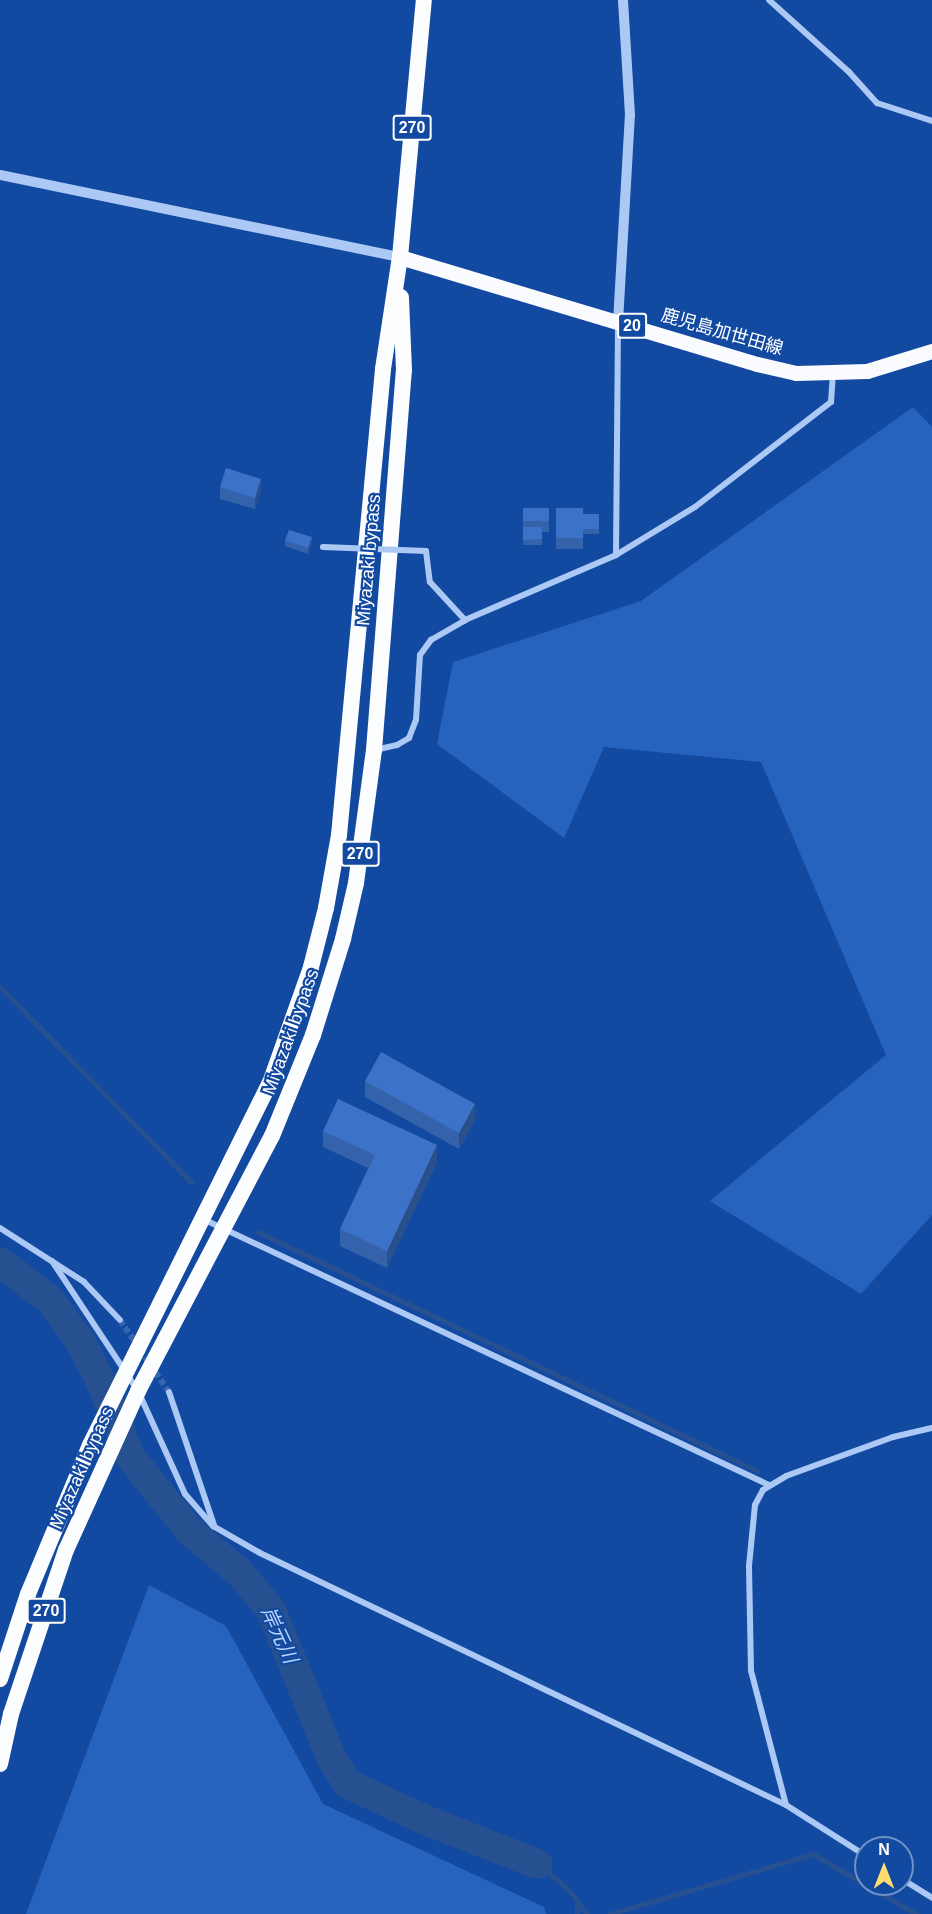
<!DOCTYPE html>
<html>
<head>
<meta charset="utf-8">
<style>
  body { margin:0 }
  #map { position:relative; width:932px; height:1914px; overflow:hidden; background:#134aa1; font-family:Helvetica,"Noto Sans JP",sans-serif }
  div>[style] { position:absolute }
  .green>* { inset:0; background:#2663bf }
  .stream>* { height:5px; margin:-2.5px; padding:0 2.5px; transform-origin:2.5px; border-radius:2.5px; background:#275091 }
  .river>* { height:30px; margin:-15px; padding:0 15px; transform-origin:15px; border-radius:15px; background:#275091 }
  .minor-tunnel>* { height:6px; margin-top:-3px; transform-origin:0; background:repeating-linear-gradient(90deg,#3665af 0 6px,transparent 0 9px) }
  .minor>* { height:6px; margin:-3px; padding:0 3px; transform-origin:3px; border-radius:3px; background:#acc9f5 }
  .tertiary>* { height:10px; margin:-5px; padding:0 5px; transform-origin:5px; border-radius:5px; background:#acc9f5 }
  .primary>* { height:15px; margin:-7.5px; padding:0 7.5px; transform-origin:7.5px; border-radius:7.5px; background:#f9fbff }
  .trunk>* { height:16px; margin:-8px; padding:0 8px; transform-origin:8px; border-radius:8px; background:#fcfdff }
  .minor-bridge>* { height:6px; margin:-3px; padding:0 3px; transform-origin:3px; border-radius:3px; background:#acc9f5 }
  .wall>* { inset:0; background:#3463ac }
  .shaded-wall>* { inset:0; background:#2a508c }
  .building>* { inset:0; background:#3c73c8 }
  span { translate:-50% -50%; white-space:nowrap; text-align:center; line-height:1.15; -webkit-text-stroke:4.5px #134aa1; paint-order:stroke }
  .shield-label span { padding:2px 4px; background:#134aa1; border:2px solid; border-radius:4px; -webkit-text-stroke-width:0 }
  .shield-label { font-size:16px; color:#fff; font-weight:700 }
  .street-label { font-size:18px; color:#fff }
  .water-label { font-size:20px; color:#b9d4fb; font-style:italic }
  .north { position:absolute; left:854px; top:1836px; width:60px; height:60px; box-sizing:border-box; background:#134aa1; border:2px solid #7192c7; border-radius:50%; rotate:0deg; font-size:16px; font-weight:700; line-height:24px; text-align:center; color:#fff }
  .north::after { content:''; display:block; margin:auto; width:21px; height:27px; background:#ffdc6f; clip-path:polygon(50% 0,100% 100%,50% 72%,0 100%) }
</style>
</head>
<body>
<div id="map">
  <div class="green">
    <div style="clip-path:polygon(913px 407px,932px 427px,932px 1215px,861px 1294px,710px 1201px,886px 1055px,761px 762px,604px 747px,564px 838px,437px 744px,453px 662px,641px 601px)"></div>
    <div style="clip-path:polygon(149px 1585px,226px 1626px,323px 1804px,544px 1907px,546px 1914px,26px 1914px)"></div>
  </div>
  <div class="stream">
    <div style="left:0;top:987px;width:274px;rotate:45.6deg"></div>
    <div style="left:258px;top:1232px;width:553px;rotate:25.59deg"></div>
    <div style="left:538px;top:1864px;width:39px;rotate:40deg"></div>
    <div style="left:568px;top:1889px;width:14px;rotate:51deg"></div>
    <div style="left:577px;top:1900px;width:14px;rotate:90deg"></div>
    <div style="left:577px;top:1901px;width:16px;rotate:52deg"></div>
    <div style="left:610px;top:1914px;width:212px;rotate:-16.5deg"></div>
    <div style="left:813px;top:1854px;width:119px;rotate:30.2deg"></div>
  </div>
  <div class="river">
    <div style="left:0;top:1262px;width:63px;rotate:37.2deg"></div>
    <div style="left:50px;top:1300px;width:51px;rotate:53.8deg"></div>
    <div style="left:80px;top:1341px;width:53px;rotate:62.9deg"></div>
    <div style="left:104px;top:1388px;width:69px;rotate:69.7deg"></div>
    <div style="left:128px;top:1453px;width:25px;rotate:53deg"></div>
    <div style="left:143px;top:1473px;width:75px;rotate:51deg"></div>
    <div style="left:190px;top:1531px;width:65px;rotate:40deg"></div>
    <div style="left:240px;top:1573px;width:48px;rotate:50deg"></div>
    <div style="left:271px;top:1610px;width:159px;rotate:67.8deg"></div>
    <div style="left:331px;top:1757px;width:32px;rotate:58deg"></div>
    <div style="left:348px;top:1784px;width:83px;rotate:25deg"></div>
    <div style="left:423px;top:1819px;width:123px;rotate:21.4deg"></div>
  </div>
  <div class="minor-tunnel">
    <div style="left:120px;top:1320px;width:87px;rotate:55.8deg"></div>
  </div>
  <div class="minor">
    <div style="left:769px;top:0;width:108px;rotate:42deg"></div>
    <div style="left:849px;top:72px;width:42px;rotate:47.9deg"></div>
    <div style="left:877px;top:103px;width:58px;rotate:18.1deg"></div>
    <div style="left:426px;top:551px;width:31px;rotate:83deg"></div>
    <div style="left:430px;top:582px;width:52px;rotate:47.4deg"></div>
    <div style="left:616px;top:555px;width:233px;rotate:-89.5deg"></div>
    <div style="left:375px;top:750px;width:23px;rotate:-13deg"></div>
    <div style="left:397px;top:745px;width:14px;rotate:-30deg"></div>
    <div style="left:409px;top:738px;width:19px;rotate:-69deg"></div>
    <div style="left:416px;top:720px;width:65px;rotate:-86.5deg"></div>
    <div style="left:420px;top:655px;width:19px;rotate:-54deg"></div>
    <div style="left:431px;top:640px;width:39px;rotate:-30deg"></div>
    <div style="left:465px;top:620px;width:164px;rotate:-23.3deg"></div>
    <div style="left:616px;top:555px;width:92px;rotate:-31.3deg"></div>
    <div style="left:695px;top:507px;width:172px;rotate:-37.7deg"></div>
    <div style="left:831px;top:402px;width:28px;rotate:-86deg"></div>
    <div style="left:205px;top:1220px;width:623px;rotate:25.17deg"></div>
    <div style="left:0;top:1228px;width:100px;rotate:32.7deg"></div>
    <div style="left:84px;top:1282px;width:52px;rotate:46.5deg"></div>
    <div style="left:52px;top:1261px;width:156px;rotate:56.5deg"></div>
    <div style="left:138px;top:1391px;width:113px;rotate:65.5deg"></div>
    <div style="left:185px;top:1494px;width:43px;rotate:48.8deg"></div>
    <div style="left:213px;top:1526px;width:54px;rotate:29.9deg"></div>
    <div style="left:260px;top:1553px;width:583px;rotate:25.6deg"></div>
    <div style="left:786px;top:1805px;width:95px;rotate:32.5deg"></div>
    <div style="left:169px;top:1392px;width:140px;rotate:71.3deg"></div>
    <div style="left:786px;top:1805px;width:138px;rotate:-104.6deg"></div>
    <div style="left:751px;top:1671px;width:105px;rotate:-91.1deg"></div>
    <div style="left:749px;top:1566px;width:61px;rotate:-84.4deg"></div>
    <div style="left:755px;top:1505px;width:17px;rotate:-62deg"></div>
    <div style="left:763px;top:1490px;width:27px;rotate:-31deg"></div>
    <div style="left:786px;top:1476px;width:114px;rotate:-20deg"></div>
    <div style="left:893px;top:1437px;width:40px;rotate:-13deg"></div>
    <div style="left:902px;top:1879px;width:36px;rotate:32deg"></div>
  </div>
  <div class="tertiary">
    <div style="left:0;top:175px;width:408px;rotate:11.6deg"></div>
    <div style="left:618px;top:322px;width:207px;rotate:-86.7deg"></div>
    <div style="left:630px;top:115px;width:115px;rotate:-93.5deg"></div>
  </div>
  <div class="primary">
    <div style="left:400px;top:257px;width:373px;rotate:16.7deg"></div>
    <div style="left:757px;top:364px;width:40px;rotate:13deg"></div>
    <div style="left:796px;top:373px;width:71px;rotate:-1.6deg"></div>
    <div style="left:867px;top:371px;width:68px;rotate:-17.1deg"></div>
  </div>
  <div class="trunk">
    <div style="left:0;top:1679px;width:89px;rotate:-71.8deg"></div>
    <div style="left:28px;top:1594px;width:161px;rotate:-67.4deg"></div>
    <div style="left:90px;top:1445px;width:404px;rotate:-63.6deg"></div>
    <div style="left:270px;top:1083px;width:123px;rotate:-70.5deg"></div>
    <div style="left:311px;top:967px;width:61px;rotate:-75.7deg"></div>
    <div style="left:326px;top:908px;width:74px;rotate:-79.9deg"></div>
    <div style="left:339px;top:835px;width:468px;rotate:-84.6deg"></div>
    <div style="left:383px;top:369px;width:113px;rotate:-81.4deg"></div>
    <div style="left:400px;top:257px;width:258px;rotate:-84.7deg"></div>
    <div style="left:0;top:1764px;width:51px;rotate:-77.6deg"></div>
    <div style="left:11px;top:1714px;width:173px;rotate:-71.5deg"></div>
    <div style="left:66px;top:1550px;width:175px;rotate:-65.6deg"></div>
    <div style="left:138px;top:1391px;width:288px;rotate:-62.3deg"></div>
    <div style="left:272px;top:1136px;width:109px;rotate:-67.9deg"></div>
    <div style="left:313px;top:1035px;width:101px;rotate:-72.6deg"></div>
    <div style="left:343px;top:939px;width:57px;rotate:-76.9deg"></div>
    <div style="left:356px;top:883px;width:134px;rotate:-82.3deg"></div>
    <div style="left:374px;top:750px;width:381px;rotate:-85.5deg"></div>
    <div style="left:404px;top:370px;width:73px;rotate:-92.4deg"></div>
  </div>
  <div class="minor-bridge">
    <div style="left:323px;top:547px;width:103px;rotate:2.2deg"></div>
  </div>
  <div class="wall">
    <div style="clip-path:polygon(220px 487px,261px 490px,255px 509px,220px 499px)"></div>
    <div style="clip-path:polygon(523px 508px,549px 508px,549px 532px,542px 532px,542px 545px,523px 545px)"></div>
    <div style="clip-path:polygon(556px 508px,583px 514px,599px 514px,599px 534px,583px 534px,583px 549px,556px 549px)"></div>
    <div style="clip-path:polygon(285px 540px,312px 543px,308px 554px,285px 546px)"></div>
    <div style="clip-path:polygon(365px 1081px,475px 1120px,459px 1149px,365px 1097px)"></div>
    <div style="clip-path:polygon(323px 1131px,437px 1162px,387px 1268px,340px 1246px,340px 1229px,368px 1168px,323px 1147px)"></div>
  </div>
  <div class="shaded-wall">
    <div style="clip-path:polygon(261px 479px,261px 490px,255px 509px,255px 498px)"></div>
    <div style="clip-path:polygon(312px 537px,312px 543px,308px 554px,308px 548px)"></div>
    <div style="clip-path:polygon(475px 1104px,475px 1120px,459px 1149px,459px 1133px)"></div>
    <div style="clip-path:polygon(437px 1145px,437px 1162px,387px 1268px,387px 1251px)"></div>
  </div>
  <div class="building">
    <div style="clip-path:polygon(226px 468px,261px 479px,255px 498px,220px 487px)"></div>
    <div style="clip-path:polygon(523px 508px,549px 508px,549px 521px,523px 521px)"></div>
    <div style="clip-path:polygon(556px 508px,583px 508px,583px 538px,556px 538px)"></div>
    <div style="clip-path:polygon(583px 514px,599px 514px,599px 529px,583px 529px)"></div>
    <div style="clip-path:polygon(523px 527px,542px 527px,542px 539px,523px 540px)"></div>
    <div style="clip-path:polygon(289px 530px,312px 537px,308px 548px,285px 540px)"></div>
    <div style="clip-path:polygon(381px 1052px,475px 1104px,459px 1133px,365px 1081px)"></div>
    <div style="clip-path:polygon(338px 1099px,437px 1145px,387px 1251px,340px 1229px,375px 1155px,323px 1131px)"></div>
  </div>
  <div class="shield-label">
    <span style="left:412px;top:128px">270</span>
    <span style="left:632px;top:326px">20</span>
    <span style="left:360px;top:854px">270</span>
    <span style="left:46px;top:1611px">270</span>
  </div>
  <div class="street-label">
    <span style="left:722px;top:332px;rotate:16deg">鹿児島加世田線</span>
    <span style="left:369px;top:560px;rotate:-85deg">Miyazaki bypass</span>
    <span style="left:291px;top:1032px;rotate:-70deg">Miyazaki bypass</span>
    <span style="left:82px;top:1468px;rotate:-66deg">Miyazaki bypass</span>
  </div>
  <div class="water-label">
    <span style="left:279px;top:1635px;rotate:65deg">岸元川</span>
  </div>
  <div class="north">N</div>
</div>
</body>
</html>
